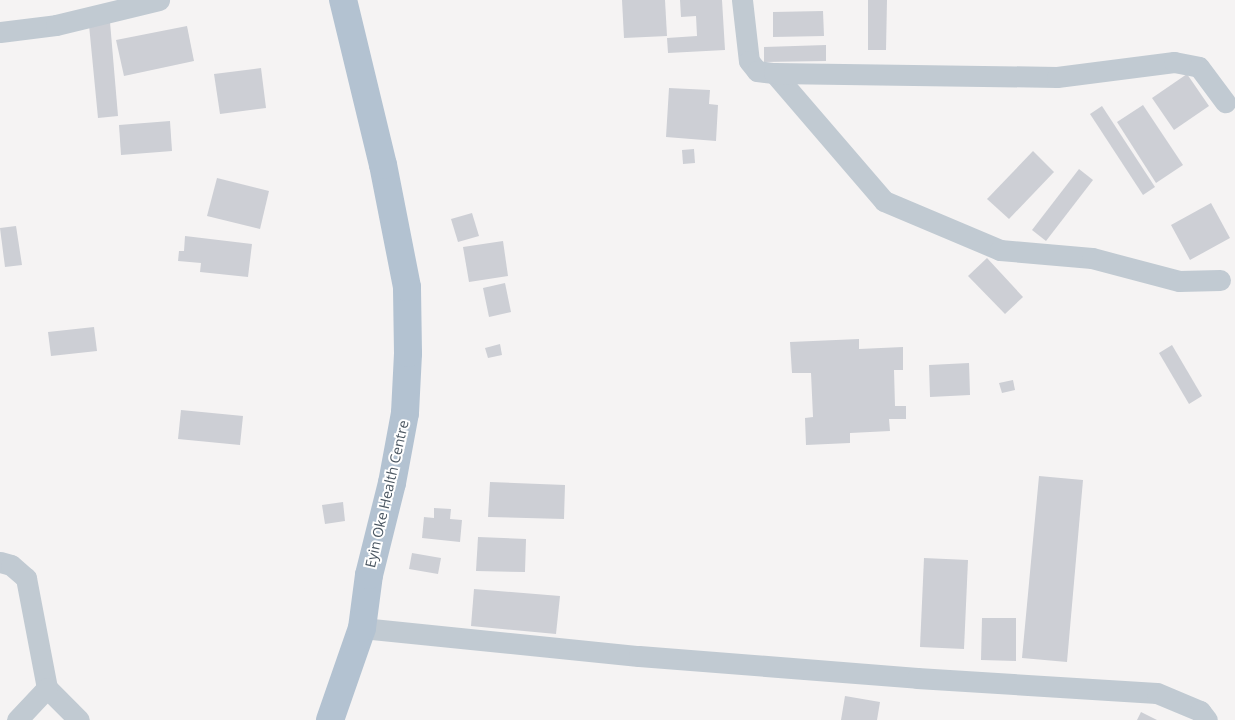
<!DOCTYPE html>
<html>
<head>
<meta charset="utf-8">
<style>
  body { margin:0 }
  #map { position:relative; width:1235px; height:720px; overflow:hidden; background:#f5f3f3; font-family:"Open Sans",sans-serif }
  div>[style] { position:absolute }
  .building>* { inset:0; background:#cdcfd5 }
  .minor>* { height:21px; margin:-10.5px; padding:0 10.5px; transform-origin:10.5px; border-radius:10.5px; background:#c1cad2 }
  .primary>* { height:28px; margin:-14px; padding:0 14px; transform-origin:14px; border-radius:14px; background:#b3c2d1 }
  span { translate:-50% -50%; white-space:nowrap; text-align:center; line-height:1.15; -webkit-text-stroke:4px #fff; paint-order:stroke }
  .street-label { font-size:14px; color:#4a5661 }
</style>
</head>
<body>
<div id="map">
  <div class="building">
    <div style="clip-path:polygon(622px 0,665px 0,667px 36px,624px 38px)"></div>
    <div style="clip-path:polygon(680px 0,722px 0,725px 50px,668px 53px,667px 38px,697px 36px,696px 16px,681px 17px)"></div>
    <div style="clip-path:polygon(868px 0,887px 0,886px 50px,868px 50px)"></div>
    <div style="clip-path:polygon(823px 11px,824px 36px,773px 37px,773px 12px)"></div>
    <div style="clip-path:polygon(110px 22px,118px 116px,98px 118px,89px 25px)"></div>
    <div style="clip-path:polygon(187px 26px,194px 61px,124px 76px,116px 40px)"></div>
    <div style="clip-path:polygon(826px 45px,826px 61px,764px 62px,764px 47px)"></div>
    <div style="clip-path:polygon(261px 68px,266px 108px,220px 114px,214px 74px)"></div>
    <div style="clip-path:polygon(1187px 74px,1209px 106px,1174px 130px,1152px 98px)"></div>
    <div style="clip-path:polygon(669px 88px,710px 90px,709px 104px,718px 105px,716px 141px,666px 137px)"></div>
    <div style="clip-path:polygon(1143px 105px,1183px 165px,1156px 183px,1117px 122px)"></div>
    <div style="clip-path:polygon(1102px 106px,1155px 187px,1143px 195px,1090px 114px)"></div>
    <div style="clip-path:polygon(170px 121px,172px 151px,121px 155px,119px 125px)"></div>
    <div style="clip-path:polygon(694px 149px,695px 163px,683px 164px,682px 150px)"></div>
    <div style="clip-path:polygon(1033px 151px,1054px 172px,1009px 219px,987px 199px)"></div>
    <div style="clip-path:polygon(1079px 169px,1093px 180px,1046px 241px,1032px 230px)"></div>
    <div style="clip-path:polygon(217px 178px,269px 191px,260px 229px,207px 216px)"></div>
    <div style="clip-path:polygon(1211px 203px,1230px 238px,1190px 260px,1171px 225px)"></div>
    <div style="clip-path:polygon(472px 213px,479px 236px,458px 242px,451px 219px)"></div>
    <div style="clip-path:polygon(16px 226px,22px 265px,5px 267px,0 228px)"></div>
    <div style="clip-path:polygon(185px 236px,252px 244px,248px 277px,200px 272px,201px 263px,178px 261px,179px 251px,184px 251px)"></div>
    <div style="clip-path:polygon(503px 241px,508px 276px,469px 282px,463px 247px)"></div>
    <div style="clip-path:polygon(987px 258px,1023px 297px,1005px 314px,968px 276px)"></div>
    <div style="clip-path:polygon(505px 283px,511px 312px,489px 317px,483px 288px)"></div>
    <div style="clip-path:polygon(94px 327px,97px 351px,51px 356px,48px 332px)"></div>
    <div style="clip-path:polygon(859px 339px,859px 349px,903px 347px,903px 370px,894px 370px,895px 406px,906px 406px,906px 419px,889px 419px,890px 431px,850px 433px,850px 443px,806px 445px,805px 418px,813px 417px,811px 373px,792px 373px,790px 342px)"></div>
    <div style="clip-path:polygon(500px 344px,502px 355px,488px 358px,485px 348px)"></div>
    <div style="clip-path:polygon(1172px 345px,1202px 396px,1189px 404px,1159px 353px)"></div>
    <div style="clip-path:polygon(969px 363px,970px 395px,930px 397px,929px 365px)"></div>
    <div style="clip-path:polygon(1013px 380px,1015px 390px,1002px 393px,999px 383px)"></div>
    <div style="clip-path:polygon(181px 410px,243px 416px,240px 445px,178px 439px)"></div>
    <div style="clip-path:polygon(1039px 476px,1083px 480px,1067px 662px,1022px 658px)"></div>
    <div style="clip-path:polygon(490px 482px,565px 485px,564px 519px,488px 517px)"></div>
    <div style="clip-path:polygon(343px 502px,345px 521px,325px 524px,322px 505px)"></div>
    <div style="clip-path:polygon(434px 508px,451px 509px,450px 519px,462px 520px,460px 542px,422px 538px,424px 517px,434px 518px)"></div>
    <div style="clip-path:polygon(478px 537px,526px 539px,525px 572px,476px 571px)"></div>
    <div style="clip-path:polygon(412px 553px,441px 558px,438px 574px,409px 569px)"></div>
    <div style="clip-path:polygon(924px 558px,968px 560px,964px 649px,920px 647px)"></div>
    <div style="clip-path:polygon(474px 589px,560px 596px,556px 634px,471px 626px)"></div>
    <div style="clip-path:polygon(982px 618px,1016px 618px,1016px 661px,981px 660px)"></div>
    <div style="clip-path:polygon(845px 696px,880px 702px,877px 720px,841px 720px)"></div>
    <div style="clip-path:polygon(1141px 712px,1157px 720px,1137px 720px)"></div>
  </div>
  <div class="minor">
    <div style="left:742px;top:0;width:61px;rotate:83.5deg"></div>
    <div style="left:749px;top:61px;width:13px;rotate:51deg"></div>
    <div style="left:757px;top:71px;width:17px;rotate:7deg"></div>
    <div style="left:774px;top:73px;width:169px;rotate:49.3deg"></div>
    <div style="left:884px;top:201px;width:126px;rotate:22.9deg"></div>
    <div style="left:1000px;top:250px;width:92px;rotate:5deg"></div>
    <div style="left:1092px;top:258px;width:90px;rotate:14.8deg"></div>
    <div style="left:1179px;top:281px;width:41px;rotate:-1.4deg"></div>
    <div style="left:0;top:32px;width:56px;rotate:-7.1deg"></div>
    <div style="left:56px;top:25px;width:106px;rotate:-13.6deg"></div>
    <div style="left:774px;top:73px;width:283px;rotate:0.8deg"></div>
    <div style="left:1057px;top:77px;width:118px;rotate:-7.3deg"></div>
    <div style="left:1174px;top:62px;width:25px;rotate:11deg"></div>
    <div style="left:1199px;top:67px;width:44px;rotate:53.4deg"></div>
    <div style="left:0;top:562px;width:11px;rotate:15deg"></div>
    <div style="left:11px;top:565px;width:20px;rotate:41deg"></div>
    <div style="left:26px;top:578px;width:112px;rotate:79.2deg"></div>
    <div style="left:47px;top:688px;width:45px;rotate:45deg"></div>
    <div style="left:362px;top:628px;width:278px;rotate:5.8deg"></div>
    <div style="left:639px;top:656px;width:279px;rotate:4.5deg"></div>
    <div style="left:917px;top:678px;width:240px;rotate:3.6deg"></div>
    <div style="left:1157px;top:693px;width:47px;rotate:22.7deg"></div>
    <div style="left:1200px;top:711px;width:11px;rotate:52deg"></div>
    <div style="left:17px;top:720px;width:44px;rotate:-46.8deg"></div>
  </div>
  <div class="primary">
    <div style="left:330px;top:720px;width:97px;rotate:-70.8deg"></div>
    <div style="left:362px;top:628px;width:53px;rotate:-82.5deg"></div>
    <div style="left:369px;top:575px;width:95px;rotate:-76deg"></div>
    <div style="left:392px;top:483px;width:71px;rotate:-79.5deg"></div>
    <div style="left:405px;top:413px;width:60px;rotate:-87.1deg"></div>
    <div style="left:408px;top:353px;width:66px;rotate:-90.9deg"></div>
    <div style="left:407px;top:287px;width:124px;rotate:-101.1deg"></div>
    <div style="left:383px;top:165px;width:170px;rotate:-103.6deg"></div>
  </div>
  <div class="street-label">
    <span style="left:387px;top:494px;rotate:-77deg">Eyin Oke Health Centre</span>
  </div>
</div>
</body>
</html>
